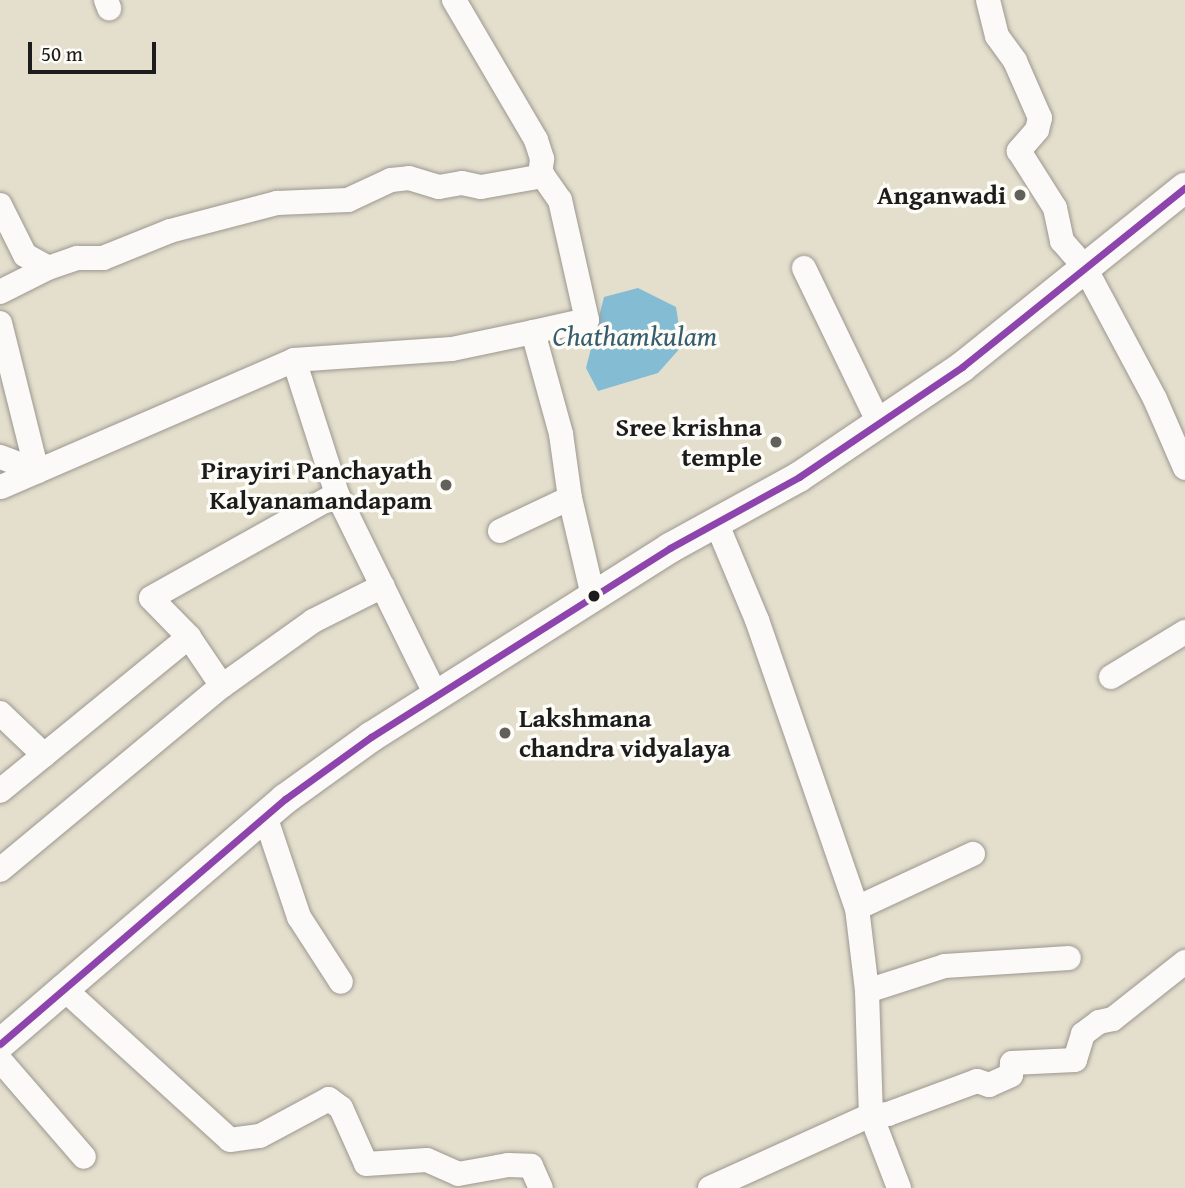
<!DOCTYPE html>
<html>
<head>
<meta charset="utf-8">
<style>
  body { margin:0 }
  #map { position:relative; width:1185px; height:1188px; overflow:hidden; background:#e4decd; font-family:"Gentium Book Plus",serif }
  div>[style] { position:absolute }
  .water>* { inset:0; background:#83bcd3 }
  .roads { filter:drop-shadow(0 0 2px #9b988f) drop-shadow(0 0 2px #9b988f) }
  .minor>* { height:24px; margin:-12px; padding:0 12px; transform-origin:12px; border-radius:12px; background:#fbfaf8 }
  .major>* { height:30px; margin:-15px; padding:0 15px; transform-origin:15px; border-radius:15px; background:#fbfaf8 }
  .bus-1>* { height:7px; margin:-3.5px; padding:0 3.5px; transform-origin:3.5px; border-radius:3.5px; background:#8e44ad }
  .dots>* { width:19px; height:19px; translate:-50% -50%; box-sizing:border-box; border:4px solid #fdfcf7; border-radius:50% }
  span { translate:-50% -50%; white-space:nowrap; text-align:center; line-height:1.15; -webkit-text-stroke:7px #fdfcf7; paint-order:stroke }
  .poi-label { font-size:26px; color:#1c1c1c; font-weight:700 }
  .right { translate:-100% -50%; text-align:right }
  .left { translate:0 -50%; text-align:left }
  .water-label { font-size:28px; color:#375e6f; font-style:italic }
  .scale { position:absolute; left:28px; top:42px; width:128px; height:32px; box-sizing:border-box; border:4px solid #1c1c1c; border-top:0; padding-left:9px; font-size:21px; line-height:24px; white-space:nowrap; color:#1c1c1c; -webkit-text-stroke:5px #fdfcf7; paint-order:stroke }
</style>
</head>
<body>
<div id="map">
  <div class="water">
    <div style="clip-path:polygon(638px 288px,676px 307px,682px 346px,658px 373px,598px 391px,586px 368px,604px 297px)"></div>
  </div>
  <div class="roads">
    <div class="minor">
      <div style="left:106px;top:0;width:9px;rotate:69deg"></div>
      <div style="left:454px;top:0;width:162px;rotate:59.6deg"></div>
      <div style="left:536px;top:140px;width:20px;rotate:72deg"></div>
      <div style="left:542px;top:159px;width:17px;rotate:97deg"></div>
      <div style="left:988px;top:0;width:37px;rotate:76deg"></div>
      <div style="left:997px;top:36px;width:31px;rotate:54deg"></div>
      <div style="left:1015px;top:61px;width:62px;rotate:66.3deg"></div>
      <div style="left:1040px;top:118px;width:12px;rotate:104deg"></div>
      <div style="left:1037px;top:130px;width:28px;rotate:131deg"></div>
      <div style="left:1019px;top:151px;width:67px;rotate:57.7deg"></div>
      <div style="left:1055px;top:208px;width:34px;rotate:78deg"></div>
      <div style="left:1062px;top:241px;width:33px;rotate:49deg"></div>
      <div style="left:1084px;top:266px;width:151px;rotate:61.9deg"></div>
      <div style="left:1155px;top:399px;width:75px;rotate:66.5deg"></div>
      <div style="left:0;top:205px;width:56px;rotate:63.4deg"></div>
      <div style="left:25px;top:255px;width:26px;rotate:29deg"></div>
      <div style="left:48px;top:268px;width:31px;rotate:-19deg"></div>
      <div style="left:77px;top:258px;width:26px"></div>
      <div style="left:103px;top:258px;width:72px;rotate:-21.9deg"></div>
      <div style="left:170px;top:231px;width:111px;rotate:-14.7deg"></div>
      <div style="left:277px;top:203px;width:71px;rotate:-2.4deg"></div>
      <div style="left:348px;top:200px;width:47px;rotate:-24.9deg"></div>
      <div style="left:391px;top:180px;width:18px;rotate:-6deg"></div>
      <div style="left:409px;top:178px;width:31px;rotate:17deg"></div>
      <div style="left:439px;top:187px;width:23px;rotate:-10deg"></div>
      <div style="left:462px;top:183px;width:19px;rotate:12deg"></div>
      <div style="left:481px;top:187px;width:63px;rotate:-10.1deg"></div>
      <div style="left:543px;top:176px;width:29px;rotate:55deg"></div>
      <div style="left:560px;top:200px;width:123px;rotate:77.3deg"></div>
      <div style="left:587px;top:320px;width:55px;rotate:167.5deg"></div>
      <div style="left:804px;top:268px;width:172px;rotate:64.2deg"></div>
      <div style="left:0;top:292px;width:54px;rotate:-26.6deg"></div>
      <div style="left:0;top:323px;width:153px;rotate:76deg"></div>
      <div style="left:37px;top:471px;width:40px;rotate:-159deg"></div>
      <div style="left:294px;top:360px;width:158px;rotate:-4deg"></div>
      <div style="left:452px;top:349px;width:83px;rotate:-11.9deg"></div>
      <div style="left:533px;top:332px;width:106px;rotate:74.6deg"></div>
      <div style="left:561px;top:434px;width:65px;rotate:82deg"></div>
      <div style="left:1px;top:487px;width:319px;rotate:-23.4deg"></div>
      <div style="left:294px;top:360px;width:141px;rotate:72.2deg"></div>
      <div style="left:716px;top:522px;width:106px;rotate:67.3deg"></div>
      <div style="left:757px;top:620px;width:305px;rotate:70.9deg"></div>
      <div style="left:857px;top:908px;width:84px;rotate:83.1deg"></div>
      <div style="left:867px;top:991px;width:124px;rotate:88.2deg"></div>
      <div style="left:871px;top:1115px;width:78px;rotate:69deg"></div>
      <div style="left:500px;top:531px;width:77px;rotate:-25.2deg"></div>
      <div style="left:570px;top:498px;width:101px;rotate:76.8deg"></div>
      <div style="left:1111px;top:677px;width:87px;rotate:-31.3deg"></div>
      <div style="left:222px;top:686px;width:59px;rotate:-124deg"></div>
      <div style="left:189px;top:637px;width:54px;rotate:-134.3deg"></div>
      <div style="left:151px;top:598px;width:213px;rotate:-29.2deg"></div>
      <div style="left:337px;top:494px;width:224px;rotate:63.8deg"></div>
      <div style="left:0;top:713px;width:61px;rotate:43.7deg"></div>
      <div style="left:0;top:791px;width:244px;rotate:-39.2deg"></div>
      <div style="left:265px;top:816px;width:107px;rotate:71.4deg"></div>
      <div style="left:299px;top:917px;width:77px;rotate:57.1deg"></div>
      <div style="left:0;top:870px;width:288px;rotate:-39.7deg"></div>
      <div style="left:222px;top:686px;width:112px;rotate:-35.5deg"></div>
      <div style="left:313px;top:621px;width:78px;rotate:-26.6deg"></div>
      <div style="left:857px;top:908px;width:128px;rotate:-25deg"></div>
      <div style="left:62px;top:987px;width:227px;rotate:42.3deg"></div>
      <div style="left:230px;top:1140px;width:30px;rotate:-8deg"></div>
      <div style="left:260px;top:1136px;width:78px;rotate:-28.2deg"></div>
      <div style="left:329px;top:1099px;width:15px;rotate:37deg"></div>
      <div style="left:341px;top:1108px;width:61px;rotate:65.9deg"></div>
      <div style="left:366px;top:1164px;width:61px;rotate:-3.8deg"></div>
      <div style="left:427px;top:1160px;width:34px;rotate:24deg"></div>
      <div style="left:458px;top:1174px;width:51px;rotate:-10.2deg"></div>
      <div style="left:508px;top:1165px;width:23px;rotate:2deg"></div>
      <div style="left:531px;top:1166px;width:24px;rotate:66deg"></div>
      <div style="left:867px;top:991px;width:82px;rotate:-17.8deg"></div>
      <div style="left:945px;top:966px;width:124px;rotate:-3.7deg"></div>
      <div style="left:0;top:1060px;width:128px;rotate:49.1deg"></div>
      <div style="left:710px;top:1188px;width:177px;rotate:-24.4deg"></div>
      <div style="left:871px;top:1115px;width:17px;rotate:-3deg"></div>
      <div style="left:888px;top:1114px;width:95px;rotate:-20.3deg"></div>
      <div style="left:977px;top:1081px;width:13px;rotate:18deg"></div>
      <div style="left:989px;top:1085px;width:24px;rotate:-24deg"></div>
      <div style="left:1011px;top:1075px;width:12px;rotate:-85deg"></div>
      <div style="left:1012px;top:1063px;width:63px;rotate:-2.7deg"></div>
      <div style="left:1075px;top:1060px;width:27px;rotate:-73deg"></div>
      <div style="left:1083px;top:1034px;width:20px;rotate:-37deg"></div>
      <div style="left:1099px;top:1022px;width:14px;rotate:-12deg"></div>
      <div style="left:1113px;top:1019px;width:92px;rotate:-38.4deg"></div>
    </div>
    <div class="major">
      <div style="left:0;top:1044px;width:376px;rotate:-40.7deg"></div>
      <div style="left:285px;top:799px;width:106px;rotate:-35.8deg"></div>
      <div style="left:371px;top:737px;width:354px;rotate:-32.3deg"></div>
      <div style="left:670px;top:548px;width:147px;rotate:-28.8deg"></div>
      <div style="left:799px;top:477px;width:197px;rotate:-34deg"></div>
      <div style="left:962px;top:367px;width:286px;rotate:-38.8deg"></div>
    </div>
  </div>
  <div class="bus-1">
    <div style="left:0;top:1044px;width:376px;rotate:-40.7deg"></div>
    <div style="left:285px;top:799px;width:106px;rotate:-35.8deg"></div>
    <div style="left:371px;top:737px;width:354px;rotate:-32.3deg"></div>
    <div style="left:670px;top:548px;width:147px;rotate:-28.8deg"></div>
    <div style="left:799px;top:477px;width:197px;rotate:-34deg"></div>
    <div style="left:962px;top:367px;width:286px;rotate:-38.8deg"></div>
  </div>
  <div class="dots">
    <div style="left:1020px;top:195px;background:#62605a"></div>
    <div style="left:776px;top:442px;background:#62605a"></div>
    <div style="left:446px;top:485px;background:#62605a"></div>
    <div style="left:594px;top:596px;background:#1c1c1c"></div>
    <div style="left:505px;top:733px;background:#62605a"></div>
  </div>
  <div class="poi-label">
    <span class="right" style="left:1006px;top:195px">Anganwadi</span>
    <span class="right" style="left:762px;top:442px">Sree krishna<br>temple</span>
    <span class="right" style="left:432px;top:485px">Pirayiri Panchayath<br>Kalyanamandapam</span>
    <span class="left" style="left:519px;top:733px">Lakshmana<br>chandra vidyalaya</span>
  </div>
  <div class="water-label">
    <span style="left:635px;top:336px">Chathamkulam</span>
  </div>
  <div class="scale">50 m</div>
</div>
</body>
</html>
